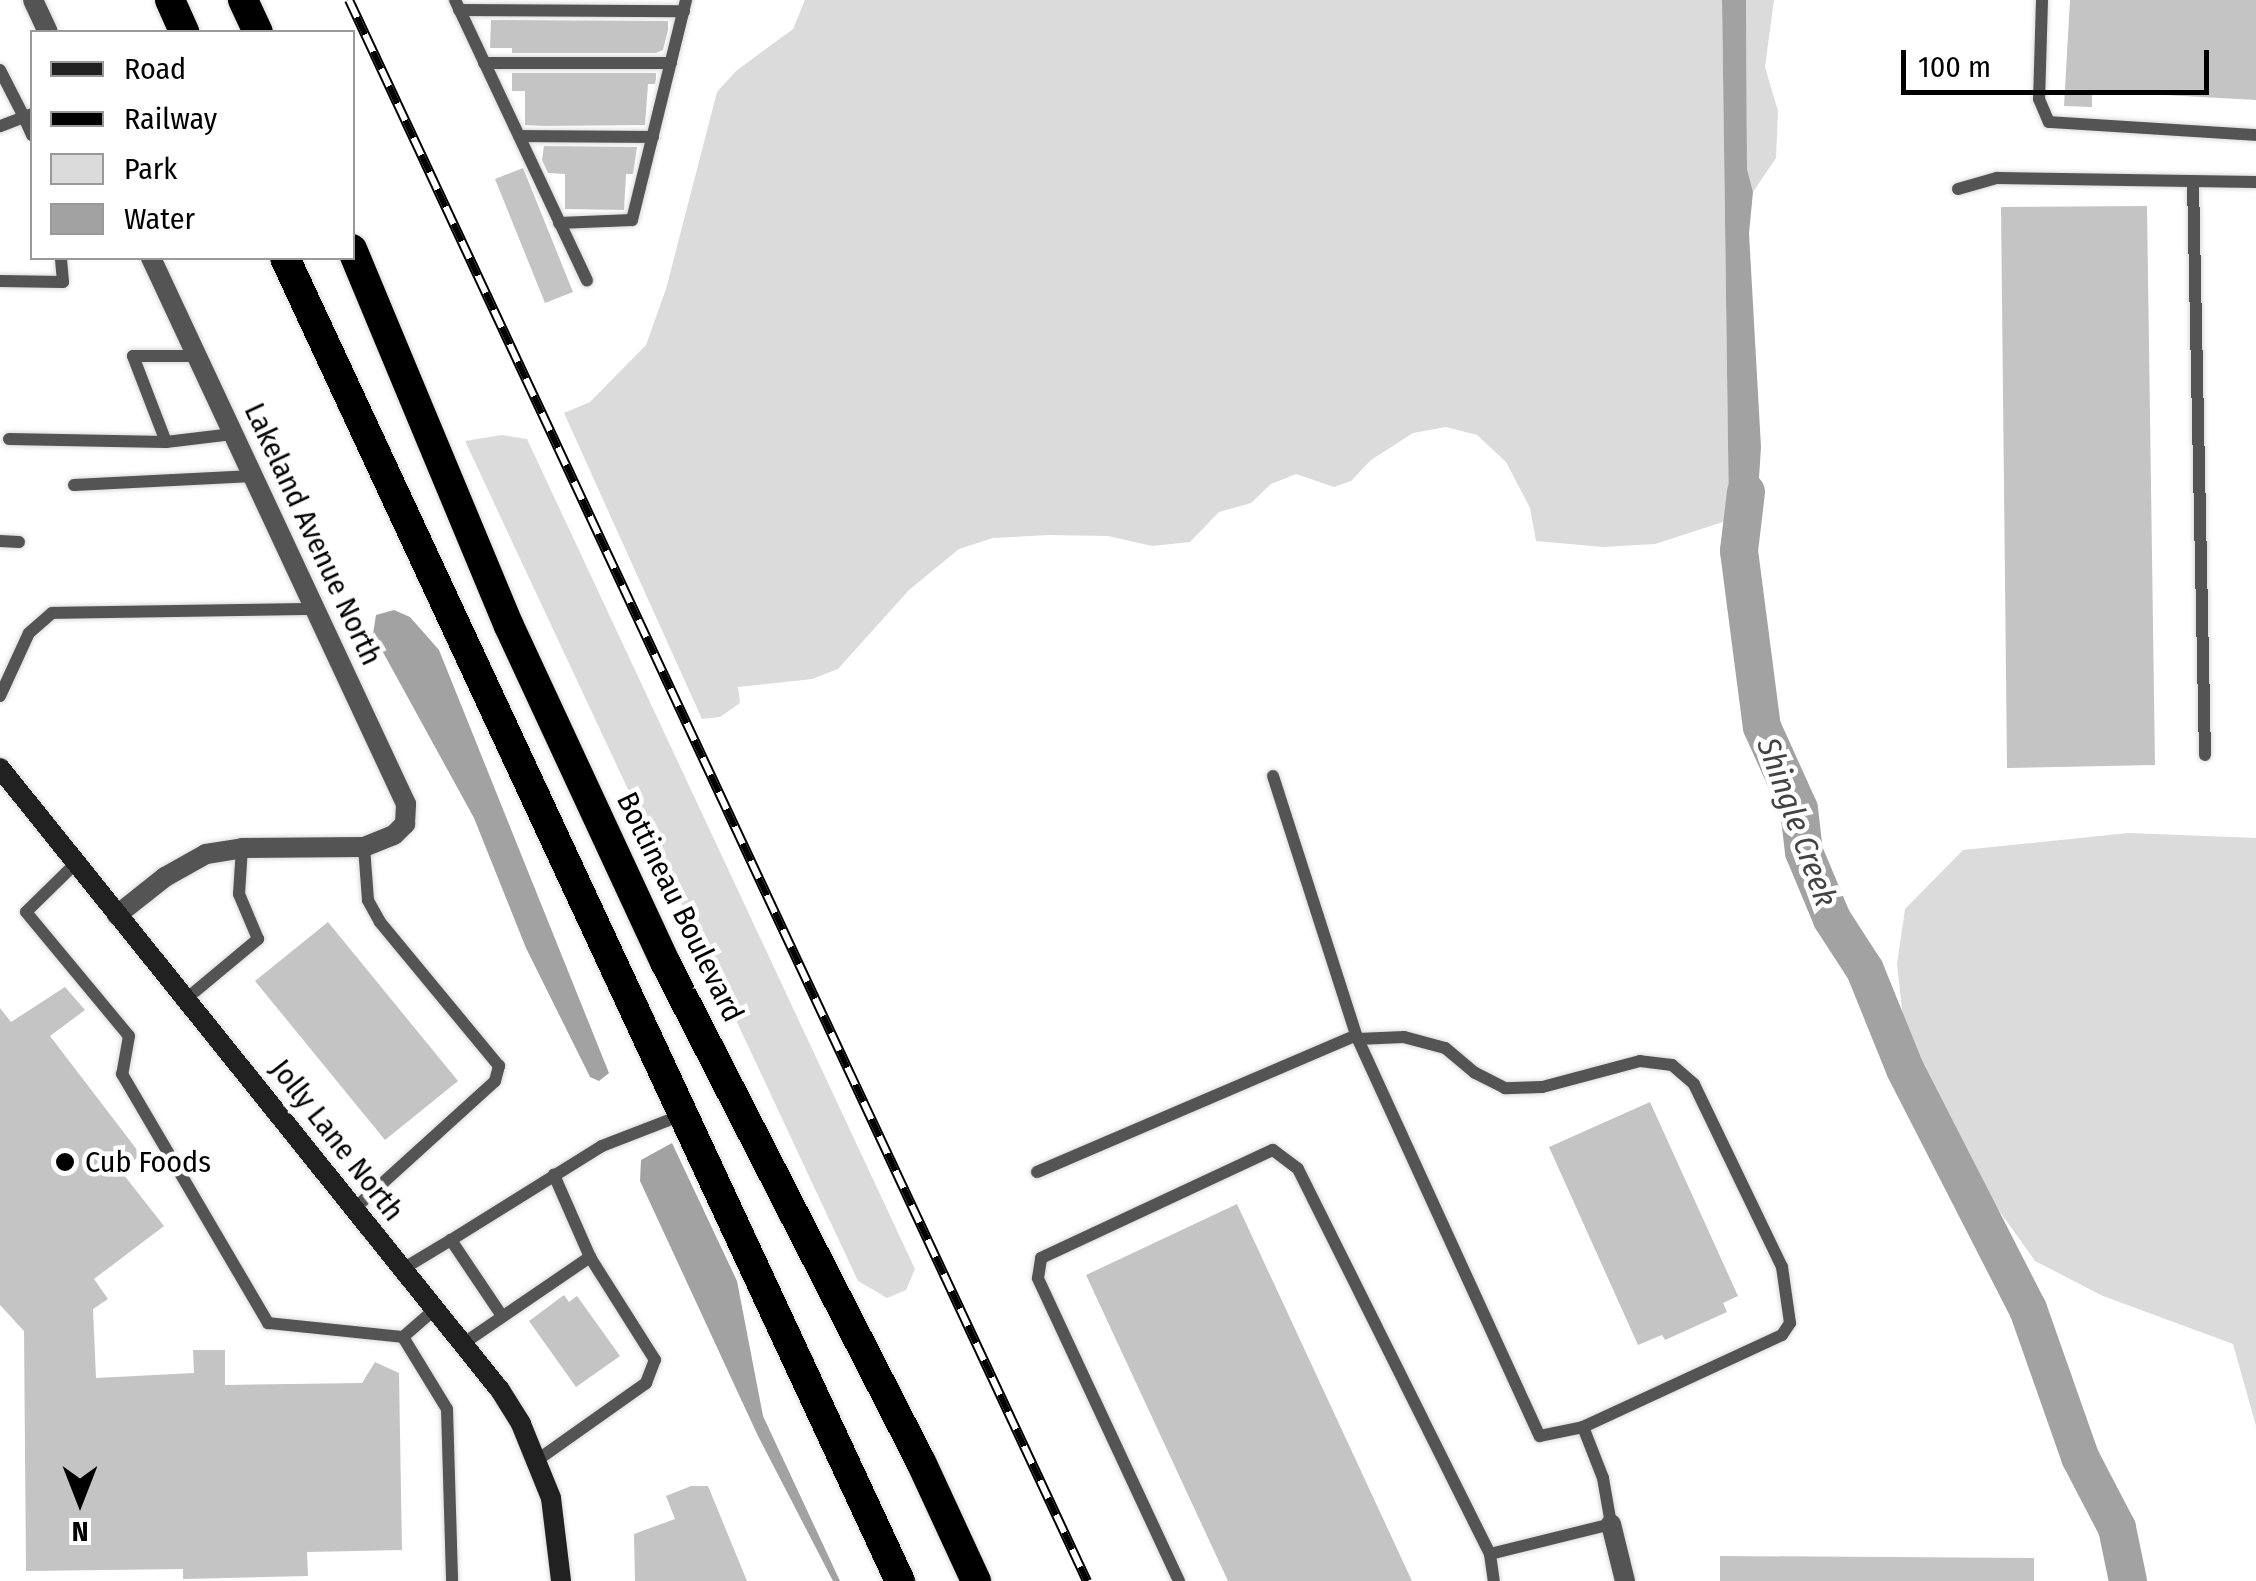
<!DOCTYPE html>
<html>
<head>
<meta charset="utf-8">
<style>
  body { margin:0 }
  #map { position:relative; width:2256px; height:1581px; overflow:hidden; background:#fff; font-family:"Fira Sans Condensed",sans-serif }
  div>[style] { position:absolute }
  .green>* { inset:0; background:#dbdbdb }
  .water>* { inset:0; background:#a2a2a2 }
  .river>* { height:38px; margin:-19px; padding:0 19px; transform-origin:19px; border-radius:19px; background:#a2a2a2 }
  .building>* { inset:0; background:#c4c4c4 }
  .roads { filter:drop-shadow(0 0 2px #dbdbdb) drop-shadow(0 0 2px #dbdbdb) }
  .lane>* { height:12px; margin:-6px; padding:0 6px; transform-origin:6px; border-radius:6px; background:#545454 }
  .street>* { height:20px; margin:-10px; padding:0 10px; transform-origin:10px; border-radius:10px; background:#545454 }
  .secondary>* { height:20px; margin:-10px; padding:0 10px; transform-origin:10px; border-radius:10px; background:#212121 }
  .highway>* { height:30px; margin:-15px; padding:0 15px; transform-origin:15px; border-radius:15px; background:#000 }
  .rail>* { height:10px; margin-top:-5px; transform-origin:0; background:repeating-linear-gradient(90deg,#fff 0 19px,#000 0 38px); box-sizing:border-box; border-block:2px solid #000 }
  .dots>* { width:28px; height:28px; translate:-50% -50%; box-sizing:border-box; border:5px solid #fff; border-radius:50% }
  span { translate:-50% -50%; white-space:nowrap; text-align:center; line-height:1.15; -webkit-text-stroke:9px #fff; paint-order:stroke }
  .street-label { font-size:30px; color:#000 }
  .poi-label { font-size:30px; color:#000 }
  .left { translate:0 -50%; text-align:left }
  .water-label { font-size:32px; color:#434343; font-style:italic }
  .legend { position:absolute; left:30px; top:30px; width:325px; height:230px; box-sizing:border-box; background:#fff; border:2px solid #999; margin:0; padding:12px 18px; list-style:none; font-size:30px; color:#000 }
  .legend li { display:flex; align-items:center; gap:20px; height:50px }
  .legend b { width:50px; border:2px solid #999 }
  .north { position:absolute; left:30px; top:1451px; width:100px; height:100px; -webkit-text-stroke:8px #fff; paint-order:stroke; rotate:180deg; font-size:28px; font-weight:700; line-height:40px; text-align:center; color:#000 }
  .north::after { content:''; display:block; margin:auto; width:35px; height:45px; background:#000; clip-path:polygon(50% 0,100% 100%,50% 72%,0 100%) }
  .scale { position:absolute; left:1901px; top:50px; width:308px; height:45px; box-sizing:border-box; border:5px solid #000; border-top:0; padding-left:12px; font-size:30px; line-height:35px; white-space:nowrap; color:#000; -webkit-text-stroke:8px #fff; paint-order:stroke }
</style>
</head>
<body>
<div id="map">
  <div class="green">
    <div style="clip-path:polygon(805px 0,1722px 0,1729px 520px,1655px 544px,1603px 547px,1536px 541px,1530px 508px,1506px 462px,1477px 435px,1446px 427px,1413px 433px,1371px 460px,1351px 481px,1334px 487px,1296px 474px,1271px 484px,1251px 503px,1219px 512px,1190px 542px,1152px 546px,1108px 536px,1048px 535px,993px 538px,959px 549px,909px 590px,838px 669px,812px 679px,738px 687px,740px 703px,720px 717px,702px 719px,564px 413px,590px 402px,646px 345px,666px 289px,717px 92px,736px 71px,793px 29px)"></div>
    <div style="clip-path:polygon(1746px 0,1774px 0,1765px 67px,1778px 111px,1776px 158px,1753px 192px,1747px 169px)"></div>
    <div style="clip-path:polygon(502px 435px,527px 439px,915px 1269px,906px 1290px,887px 1298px,858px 1281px,465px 441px)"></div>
    <div style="clip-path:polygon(2128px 833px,2256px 838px,2256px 1426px,2233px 1344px,2103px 1296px,2035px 1261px,1968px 1167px,1903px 1018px,1897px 964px,1905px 909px,1963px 850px)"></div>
  </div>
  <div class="water">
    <div style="clip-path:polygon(1722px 0,1746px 0,1747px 169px,1753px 192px,1749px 233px,1761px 447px,1756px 524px,1734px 551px,1729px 520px)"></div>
    <div style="clip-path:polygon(394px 610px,410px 617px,439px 650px,609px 1073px,599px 1081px,590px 1077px,526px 948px,474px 818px,373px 634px,376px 615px)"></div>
    <div style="clip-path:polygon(672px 1143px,737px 1281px,763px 1416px,840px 1581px,833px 1581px,758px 1436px,640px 1181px,641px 1160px)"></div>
  </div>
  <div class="river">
    <div style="left:1746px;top:492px;width:59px;rotate:96.8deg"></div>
    <div style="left:1739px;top:551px;width:177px;rotate:82.6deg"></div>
    <div style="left:1762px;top:727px;width:90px;rotate:65.7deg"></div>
    <div style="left:1799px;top:809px;width:43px;rotate:83.4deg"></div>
    <div style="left:1804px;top:852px;width:73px;rotate:67.3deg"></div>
    <div style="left:1832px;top:919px;width:61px;rotate:57.1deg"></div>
    <div style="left:1865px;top:970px;width:107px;rotate:68deg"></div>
    <div style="left:1905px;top:1069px;width:270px;rotate:62.9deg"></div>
    <div style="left:2028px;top:1309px;width:157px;rotate:70.6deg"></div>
    <div style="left:2080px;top:1457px;width:80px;rotate:62.5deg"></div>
    <div style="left:2117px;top:1528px;width:54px;rotate:78.3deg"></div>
  </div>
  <div class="building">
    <div style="clip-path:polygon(2070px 0,2256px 0,2256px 100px,2092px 91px,2092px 107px,2064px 106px)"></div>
    <div style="clip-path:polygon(491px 20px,668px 21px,668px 30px,663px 50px,656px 53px,512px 53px,512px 48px,490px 48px)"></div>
    <div style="clip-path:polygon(512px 73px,656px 73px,656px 79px,655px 84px,648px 84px,645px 125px,544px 126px,525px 125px,525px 91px,512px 91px)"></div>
    <div style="clip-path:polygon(544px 146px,637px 147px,633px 174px,626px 174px,624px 210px,565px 209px,565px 174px,548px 173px,542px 160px)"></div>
    <div style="clip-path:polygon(523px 168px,573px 292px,545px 303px,495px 179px)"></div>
    <div style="clip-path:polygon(2147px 206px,2155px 765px,2007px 768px,2001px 207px)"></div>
    <div style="clip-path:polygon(328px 922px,458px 1081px,385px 1140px,255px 981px)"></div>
    <div style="clip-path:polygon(65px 987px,85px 1010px,50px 1036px,141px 1155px,120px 1170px,164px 1226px,94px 1279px,108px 1299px,93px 1309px,96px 1378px,194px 1373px,193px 1350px,225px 1350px,225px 1385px,362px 1383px,375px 1362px,399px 1373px,402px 1550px,307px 1552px,308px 1576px,183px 1579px,183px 1569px,26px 1571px,24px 1331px,0 1305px,0 1008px,11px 1022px)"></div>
    <div style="clip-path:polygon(1650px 1102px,1738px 1296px,1723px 1303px,1727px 1312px,1665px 1340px,1662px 1335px,1638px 1345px,1549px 1147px)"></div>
    <div style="clip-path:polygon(1237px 1204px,1412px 1581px,1228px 1581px,1086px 1275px)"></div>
    <div style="clip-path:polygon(564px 1295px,569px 1302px,577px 1296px,620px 1356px,576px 1387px,529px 1321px)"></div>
    <div style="clip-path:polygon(691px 1486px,708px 1486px,747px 1581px,635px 1581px,634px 1534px,675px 1519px,666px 1496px)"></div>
    <div style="clip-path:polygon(1720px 1556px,2034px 1558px,2034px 1581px,1720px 1581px)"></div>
  </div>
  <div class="roads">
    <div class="lane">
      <div style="left:455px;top:0;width:310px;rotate:64.8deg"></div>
      <div style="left:2042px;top:0;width:99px;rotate:91.7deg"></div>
      <div style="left:2039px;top:99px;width:25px;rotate:67deg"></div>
      <div style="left:2049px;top:122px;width:207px;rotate:3.6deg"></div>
      <div style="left:459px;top:10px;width:225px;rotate:0.3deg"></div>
      <div style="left:484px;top:63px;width:187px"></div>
      <div style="left:0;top:70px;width:53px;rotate:62.9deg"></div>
      <div style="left:24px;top:117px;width:26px;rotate:159deg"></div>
      <div style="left:32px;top:114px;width:9px;rotate:159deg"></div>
      <div style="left:24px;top:117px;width:20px;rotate:66deg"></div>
      <div style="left:519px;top:136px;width:134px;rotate:0.4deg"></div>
      <div style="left:2193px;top:182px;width:573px;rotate:88.8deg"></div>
      <div style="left:1958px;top:189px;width:41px;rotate:-15.8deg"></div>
      <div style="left:1997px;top:178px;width:259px;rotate:0.9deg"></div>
      <div style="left:559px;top:223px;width:73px;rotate:-2.4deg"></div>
      <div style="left:632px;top:220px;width:227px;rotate:-76.2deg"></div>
      <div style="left:0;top:281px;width:63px;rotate:0.9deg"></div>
      <div style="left:63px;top:282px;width:24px;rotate:-95deg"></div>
      <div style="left:197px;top:356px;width:64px;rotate:180deg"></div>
      <div style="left:133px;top:356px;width:92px;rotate:69deg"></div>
      <div style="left:166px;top:442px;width:67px;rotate:-6.8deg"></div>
      <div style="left:9px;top:439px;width:157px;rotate:1.1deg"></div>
      <div style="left:74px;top:485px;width:179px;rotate:-2.9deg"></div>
      <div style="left:0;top:541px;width:19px;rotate:3deg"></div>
      <div style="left:0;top:696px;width:69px;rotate:-65.3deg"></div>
      <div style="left:29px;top:633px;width:30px;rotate:-41deg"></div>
      <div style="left:52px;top:613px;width:263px;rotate:-0.9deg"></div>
      <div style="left:1273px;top:776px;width:272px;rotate:72.2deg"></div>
      <div style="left:1356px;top:1035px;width:441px;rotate:65.4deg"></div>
      <div style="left:1540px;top:1436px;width:44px;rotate:-11.8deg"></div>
      <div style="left:77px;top:862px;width:71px;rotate:135.6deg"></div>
      <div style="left:26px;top:912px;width:161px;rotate:50.3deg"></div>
      <div style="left:129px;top:1036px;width:39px;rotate:100deg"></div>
      <div style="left:122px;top:1074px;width:289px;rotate:59.6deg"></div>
      <div style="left:268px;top:1323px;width:136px;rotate:5.9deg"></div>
      <div style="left:403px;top:1337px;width:84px;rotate:58.6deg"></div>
      <div style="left:447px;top:1409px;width:172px;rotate:88.3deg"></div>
      <div style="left:186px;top:999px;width:94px;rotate:-39.8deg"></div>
      <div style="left:258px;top:939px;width:49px;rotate:-112.9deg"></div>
      <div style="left:239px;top:894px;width:46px;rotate:-86.3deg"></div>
      <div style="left:1037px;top:1172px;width:347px;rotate:-23.2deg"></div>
      <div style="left:354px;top:1209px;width:190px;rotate:-42.2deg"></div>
      <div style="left:495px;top:1081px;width:16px;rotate:-75deg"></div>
      <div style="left:499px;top:1066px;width:187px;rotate:-129.6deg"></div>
      <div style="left:380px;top:922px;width:25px;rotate:-119deg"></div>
      <div style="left:368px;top:900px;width:53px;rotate:-94.3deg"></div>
      <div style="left:401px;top:1270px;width:58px;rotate:-31deg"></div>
      <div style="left:502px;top:1316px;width:92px;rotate:-123.9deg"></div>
      <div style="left:451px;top:1240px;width:178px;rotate:-31.9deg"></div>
      <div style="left:602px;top:1146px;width:86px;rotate:-21.2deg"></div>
      <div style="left:403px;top:1337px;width:43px;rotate:-41.2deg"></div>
      <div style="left:464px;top:1343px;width:153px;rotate:-34.3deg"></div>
      <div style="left:536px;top:1461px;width:135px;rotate:-35.3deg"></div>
      <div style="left:646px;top:1383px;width:25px;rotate:-69deg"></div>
      <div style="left:655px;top:1360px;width:122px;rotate:-122.3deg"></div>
      <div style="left:590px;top:1257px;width:90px;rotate:-113.7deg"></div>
      <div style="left:1490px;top:1554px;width:27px;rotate:82deg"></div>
      <div style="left:1179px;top:1581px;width:334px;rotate:-115deg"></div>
      <div style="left:1038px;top:1278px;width:20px;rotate:-81deg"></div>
      <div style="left:1041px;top:1258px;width:256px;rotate:-25deg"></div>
      <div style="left:1273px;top:1150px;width:31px;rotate:37deg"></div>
      <div style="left:1298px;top:1169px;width:430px;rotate:63.5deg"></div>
      <div style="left:1490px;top:1554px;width:125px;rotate:-13.9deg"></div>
      <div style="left:1611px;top:1524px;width:47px;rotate:-99.9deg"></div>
      <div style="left:1603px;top:1478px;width:55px;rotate:-111.4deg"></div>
      <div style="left:1583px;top:1427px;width:219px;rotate:-24.8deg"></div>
      <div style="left:1782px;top:1335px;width:14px;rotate:-56deg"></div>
      <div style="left:1790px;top:1323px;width:57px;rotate:-98.1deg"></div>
      <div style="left:1782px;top:1267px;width:203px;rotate:-115.7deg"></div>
      <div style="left:1694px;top:1084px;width:29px;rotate:-139deg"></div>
      <div style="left:1672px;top:1065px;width:32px;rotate:-173deg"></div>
      <div style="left:1640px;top:1061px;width:101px;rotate:165.1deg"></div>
      <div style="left:1542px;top:1087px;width:37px;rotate:178deg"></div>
      <div style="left:1505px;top:1088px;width:34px;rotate:-153deg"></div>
      <div style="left:1475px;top:1073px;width:39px;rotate:-140deg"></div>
      <div style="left:1445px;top:1048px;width:42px;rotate:-165deg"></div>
      <div style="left:1404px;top:1037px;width:46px;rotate:177.5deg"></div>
    </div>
    <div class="street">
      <div style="left:33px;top:0;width:35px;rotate:65deg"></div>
      <div style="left:117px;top:915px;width:61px;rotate:-38.4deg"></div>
      <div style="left:165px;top:877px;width:47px;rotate:-29.3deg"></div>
      <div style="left:206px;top:854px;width:36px;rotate:-9deg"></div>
      <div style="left:242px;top:848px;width:122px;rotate:-0.5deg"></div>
      <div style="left:364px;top:847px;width:32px;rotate:-22deg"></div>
      <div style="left:394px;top:835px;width:16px;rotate:-45deg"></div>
      <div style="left:405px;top:824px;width:20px;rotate:-87deg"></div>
      <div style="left:406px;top:804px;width:603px;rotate:-115.03deg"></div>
      <div style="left:1611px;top:1524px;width:59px;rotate:76.2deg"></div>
    </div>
    <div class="secondary">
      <div style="left:0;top:768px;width:798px;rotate:51.21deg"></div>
      <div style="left:500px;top:1390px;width:40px;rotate:58deg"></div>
      <div style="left:521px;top:1424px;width:80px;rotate:67.9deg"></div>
      <div style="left:551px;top:1498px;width:84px;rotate:83.1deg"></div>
    </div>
    <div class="highway">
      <div style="left:170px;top:0;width:35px;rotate:66deg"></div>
      <div style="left:243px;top:0;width:35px;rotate:65deg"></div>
      <div style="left:352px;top:249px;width:408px;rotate:67.4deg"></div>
      <div style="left:509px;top:626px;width:373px;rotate:65.1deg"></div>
      <div style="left:666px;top:964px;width:559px;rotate:62.89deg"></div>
      <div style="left:921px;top:1462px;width:131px;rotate:65.2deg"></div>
      <div style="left:285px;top:258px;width:1459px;rotate:65.07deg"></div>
    </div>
  </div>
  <div class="rail">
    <div style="left:349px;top:0;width:1745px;rotate:64.98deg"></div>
  </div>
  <div class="dots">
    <div style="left:65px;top:1162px;background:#000"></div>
  </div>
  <div class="street-label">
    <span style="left:313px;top:534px;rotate:65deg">Lakeland Avenue North</span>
    <span style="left:680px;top:907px;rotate:64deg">Bottineau Boulevard</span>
    <span style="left:337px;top:1140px;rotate:52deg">Jolly Lane North</span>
  </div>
  <div class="poi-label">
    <span class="left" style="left:85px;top:1162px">Cub Foods</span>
  </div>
  <div class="water-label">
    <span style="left:1797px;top:822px;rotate:70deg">Shingle Creek</span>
  </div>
  <ul class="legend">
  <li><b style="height:12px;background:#212121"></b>Road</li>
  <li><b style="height:12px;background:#000"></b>Railway</li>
  <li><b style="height:28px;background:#dbdbdb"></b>Park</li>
  <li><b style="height:28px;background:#a2a2a2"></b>Water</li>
  </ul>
  <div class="north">N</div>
  <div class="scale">100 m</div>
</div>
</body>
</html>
